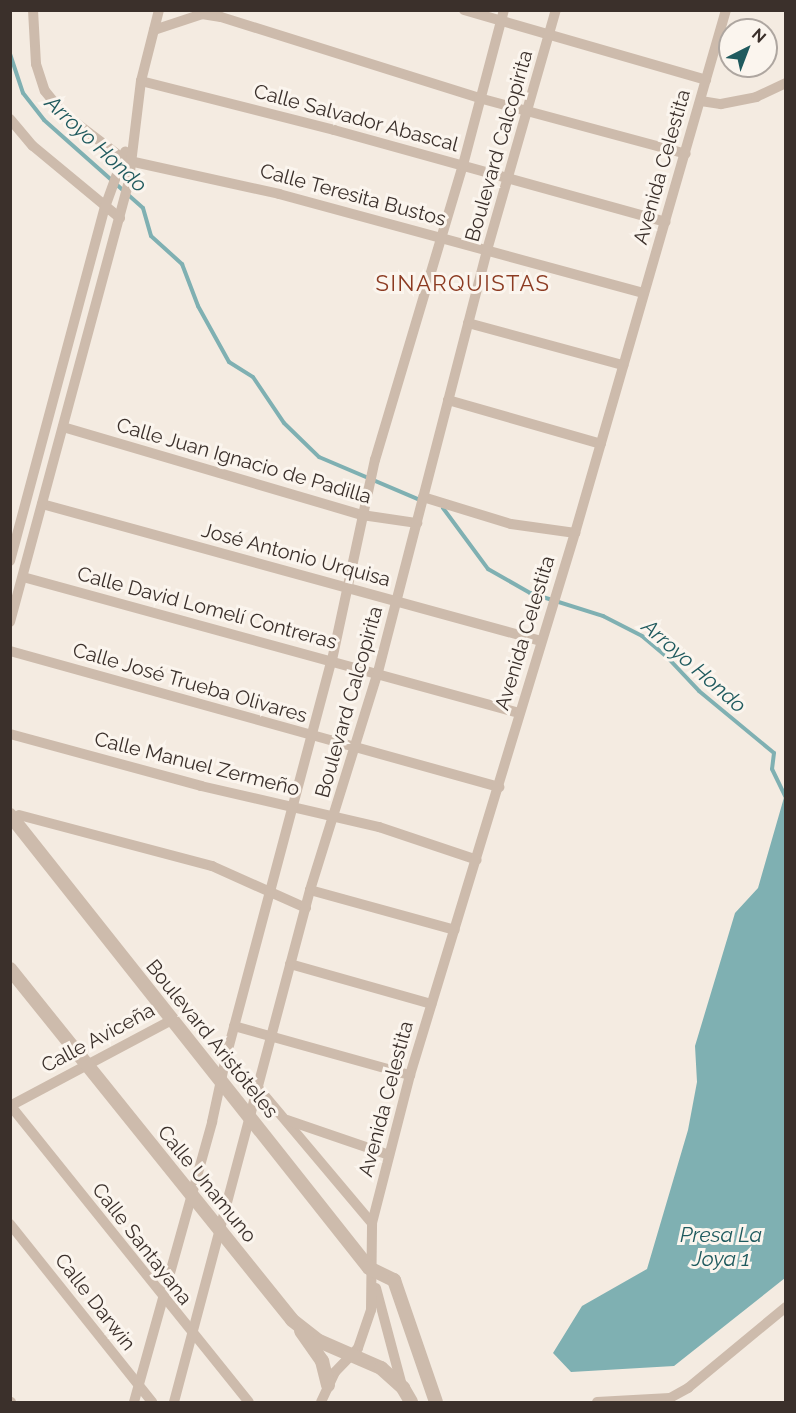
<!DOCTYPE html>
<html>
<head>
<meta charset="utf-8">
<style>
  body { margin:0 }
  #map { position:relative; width:796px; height:1413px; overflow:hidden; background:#f4ebe1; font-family:Raleway,sans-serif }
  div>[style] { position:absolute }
  .water>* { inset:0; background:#7fb0b2 }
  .stream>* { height:4px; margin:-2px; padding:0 2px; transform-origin:2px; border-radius:2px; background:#7fb0b2 }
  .minor>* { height:10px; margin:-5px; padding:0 5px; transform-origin:5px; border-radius:5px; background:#cdbbac }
  .tertiary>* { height:14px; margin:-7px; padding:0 7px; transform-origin:7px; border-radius:7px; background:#cdbbac }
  span { translate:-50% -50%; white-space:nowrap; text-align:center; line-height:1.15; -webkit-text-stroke:6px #fbf5ee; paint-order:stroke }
  .street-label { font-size:20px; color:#3b302b }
  .water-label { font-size:21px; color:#1f5a5e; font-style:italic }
  .quarter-label { font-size:22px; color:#8c3b22; letter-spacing:1.5px }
  .frame { position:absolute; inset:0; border:12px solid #3b302b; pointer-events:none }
  .north { position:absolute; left:718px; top:18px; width:60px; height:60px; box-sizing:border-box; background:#fbf5ee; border:2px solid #aea6a0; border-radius:50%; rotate:42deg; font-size:16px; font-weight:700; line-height:24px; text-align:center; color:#3b302b }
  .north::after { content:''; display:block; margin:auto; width:21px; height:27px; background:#1f5a5e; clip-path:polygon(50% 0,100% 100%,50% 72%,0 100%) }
</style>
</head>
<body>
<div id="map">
  <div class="water">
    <div style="clip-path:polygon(785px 794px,785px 1278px,674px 1366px,571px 1372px,553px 1353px,582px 1306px,647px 1269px,688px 1130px,697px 1082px,695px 1046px,735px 913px,758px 888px)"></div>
  </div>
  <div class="stream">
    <div style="left:10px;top:54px;width:41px;rotate:71.6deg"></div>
    <div style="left:23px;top:93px;width:34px;rotate:52deg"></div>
    <div style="left:44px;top:120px;width:132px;rotate:41.6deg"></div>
    <div style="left:143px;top:208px;width:29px;rotate:74deg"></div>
    <div style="left:151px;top:236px;width:42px;rotate:42.1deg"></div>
    <div style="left:182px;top:264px;width:45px;rotate:69.1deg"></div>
    <div style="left:198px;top:306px;width:64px;rotate:61deg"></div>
    <div style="left:229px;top:362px;width:28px;rotate:32deg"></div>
    <div style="left:253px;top:377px;width:55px;rotate:56deg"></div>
    <div style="left:284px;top:423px;width:49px;rotate:44.2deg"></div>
    <div style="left:319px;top:457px;width:112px;rotate:23.1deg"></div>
    <div style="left:443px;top:508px;width:76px;rotate:53.6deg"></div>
    <div style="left:488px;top:569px;width:48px;rotate:29.7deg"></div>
    <div style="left:530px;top:593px;width:77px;rotate:17.5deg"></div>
    <div style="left:603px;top:616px;width:44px;rotate:27.1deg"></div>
    <div style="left:642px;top:636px;width:33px;rotate:40deg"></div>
    <div style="left:667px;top:657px;width:47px;rotate:46.7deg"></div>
    <div style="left:699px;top:691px;width:97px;rotate:39.6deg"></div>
    <div style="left:774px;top:753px;width:16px;rotate:97deg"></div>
    <div style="left:772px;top:769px;width:32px;rotate:64deg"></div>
  </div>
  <div class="minor">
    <div style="left:33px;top:10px;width:54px;rotate:86.8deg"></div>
    <div style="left:36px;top:64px;width:28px;rotate:72deg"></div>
    <div style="left:45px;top:91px;width:28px;rotate:51deg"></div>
    <div style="left:63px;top:113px;width:78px;rotate:37.2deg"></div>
    <div style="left:125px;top:160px;width:158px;rotate:12.4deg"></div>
    <div style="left:279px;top:194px;width:378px;rotate:15.2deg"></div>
    <div style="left:464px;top:10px;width:252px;rotate:16.1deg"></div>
    <div style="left:154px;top:30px;width:51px;rotate:-18.4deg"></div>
    <div style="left:202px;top:14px;width:19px;rotate:9deg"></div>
    <div style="left:221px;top:17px;width:270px;rotate:17.4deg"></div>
    <div style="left:479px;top:98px;width:214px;rotate:15.1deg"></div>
    <div style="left:141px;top:81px;width:199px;rotate:14.2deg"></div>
    <div style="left:334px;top:130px;width:344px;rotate:15.5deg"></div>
    <div style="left:701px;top:101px;width:20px;rotate:9deg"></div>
    <div style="left:721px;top:104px;width:36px;rotate:-11deg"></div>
    <div style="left:756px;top:97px;width:33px;rotate:-25deg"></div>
    <div style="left:10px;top:119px;width:35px;rotate:50deg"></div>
    <div style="left:33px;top:146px;width:113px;rotate:39.6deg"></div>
    <div style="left:468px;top:323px;width:161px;rotate:15.2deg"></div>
    <div style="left:448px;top:400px;width:159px;rotate:16deg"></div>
    <div style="left:63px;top:427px;width:312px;rotate:16.4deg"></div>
    <div style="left:362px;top:515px;width:56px;rotate:8.3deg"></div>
    <div style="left:423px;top:497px;width:92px;rotate:17.1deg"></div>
    <div style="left:511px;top:524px;width:65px;rotate:8deg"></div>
    <div style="left:42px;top:504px;width:517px;rotate:15.35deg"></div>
    <div style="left:10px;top:561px;width:367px;rotate:-75deg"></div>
    <div style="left:105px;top:207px;width:59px;rotate:-70deg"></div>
    <div style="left:23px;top:577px;width:514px;rotate:15.33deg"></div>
    <div style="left:10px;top:622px;width:458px;rotate:-74.9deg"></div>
    <div style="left:129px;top:180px;width:100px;rotate:-83.1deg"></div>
    <div style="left:141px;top:81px;width:73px;rotate:-75.8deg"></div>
    <div style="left:10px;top:651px;width:508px;rotate:15.54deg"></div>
    <div style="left:10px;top:734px;width:198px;rotate:15.2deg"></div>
    <div style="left:201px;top:786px;width:183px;rotate:13deg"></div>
    <div style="left:379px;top:827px;width:103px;rotate:18.6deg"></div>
    <div style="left:19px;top:815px;width:200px;rotate:14.8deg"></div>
    <div style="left:212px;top:866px;width:103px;rotate:24.1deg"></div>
    <div style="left:310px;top:890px;width:150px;rotate:15.4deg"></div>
    <div style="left:290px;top:964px;width:147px;rotate:15.8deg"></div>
    <div style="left:234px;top:1026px;width:183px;rotate:15.6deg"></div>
    <div style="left:259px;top:1089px;width:175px;rotate:49.9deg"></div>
    <div style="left:10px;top:1105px;width:381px;rotate:51.2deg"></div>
    <div style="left:10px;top:1106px;width:183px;rotate:-28deg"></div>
    <div style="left:287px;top:1120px;width:108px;rotate:18.9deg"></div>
    <div style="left:10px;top:1224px;width:228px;rotate:51.4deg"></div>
    <div style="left:376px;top:1288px;width:101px;rotate:75.1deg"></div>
    <div style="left:10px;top:1402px;width:1px"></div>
    <div style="left:134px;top:1402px;width:291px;rotate:-74.4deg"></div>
    <div style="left:212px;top:1122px;width:66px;rotate:-77.8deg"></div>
    <div style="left:226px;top:1057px;width:411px;rotate:-75.1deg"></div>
    <div style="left:332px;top:660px;width:205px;rotate:-77.9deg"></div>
    <div style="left:375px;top:460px;width:308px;rotate:-73.4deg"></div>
    <div style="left:463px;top:165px;width:160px;rotate:-75.2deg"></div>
    <div style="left:174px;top:1402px;width:530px;rotate:-75.12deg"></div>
    <div style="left:310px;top:890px;width:228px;rotate:-72.7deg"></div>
    <div style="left:378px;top:672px;width:436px;rotate:-75.5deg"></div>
    <div style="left:487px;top:250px;width:250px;rotate:-74deg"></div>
    <div style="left:321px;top:1402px;width:33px;rotate:-65deg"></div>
    <div style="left:335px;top:1372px;width:33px;rotate:-46deg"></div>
    <div style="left:358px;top:1348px;width:40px;rotate:-71.1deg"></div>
    <div style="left:371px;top:1310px;width:87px;rotate:-89.3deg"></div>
    <div style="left:372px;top:1223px;width:153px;rotate:-75.6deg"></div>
    <div style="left:410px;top:1075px;width:567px;rotate:-73.07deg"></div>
    <div style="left:575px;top:533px;width:544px;rotate:-73.9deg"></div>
    <div style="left:597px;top:1402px;width:73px;rotate:-3.1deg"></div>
    <div style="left:670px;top:1398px;width:21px;rotate:-29deg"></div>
    <div style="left:688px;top:1388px;width:127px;rotate:-39.6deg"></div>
  </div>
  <div class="tertiary">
    <div style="left:10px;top:815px;width:578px;rotate:51.6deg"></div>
    <div style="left:369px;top:1268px;width:28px;rotate:26deg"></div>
    <div style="left:394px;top:1280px;width:129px;rotate:71deg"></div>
    <div style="left:10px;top:969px;width:450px;rotate:51.2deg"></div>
    <div style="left:292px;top:1320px;width:34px;rotate:38deg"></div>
    <div style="left:319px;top:1341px;width:68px;rotate:23.5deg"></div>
    <div style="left:381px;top:1368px;width:30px;rotate:42deg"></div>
    <div style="left:403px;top:1388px;width:16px;rotate:60deg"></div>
    <div style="left:301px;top:1331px;width:37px;rotate:55deg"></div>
    <div style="left:322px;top:1361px;width:25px;rotate:76deg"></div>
  </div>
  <div class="street-label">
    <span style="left:356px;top:118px;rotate:15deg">Calle Salvador Abascal</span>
    <span style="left:499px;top:146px;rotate:-74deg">Boulevard Calcopirita</span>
    <span style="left:662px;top:167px;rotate:-74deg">Avenida Celestita</span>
    <span style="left:353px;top:195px;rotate:15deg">Calle Teresita Bustos</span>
    <span style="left:244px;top:461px;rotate:16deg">Calle Juan Ignacio de Padilla</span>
    <span style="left:296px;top:555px;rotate:15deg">José Antonio Urquisa</span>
    <span style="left:207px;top:608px;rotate:15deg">Calle David Lomelí Contreras</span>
    <span style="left:525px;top:633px;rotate:-73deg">Avenida Celestita</span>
    <span style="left:190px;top:683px;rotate:16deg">Calle José Trueba Olivares</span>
    <span style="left:349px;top:702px;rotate:-74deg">Boulevard Calcopirita</span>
    <span style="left:197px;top:764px;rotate:14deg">Calle Manuel Zermeño</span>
    <span style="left:98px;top:1038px;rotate:-28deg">Calle Aviceña</span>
    <span style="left:212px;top:1039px;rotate:51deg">Boulevard Aristóteles</span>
    <span style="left:386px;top:1099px;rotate:-75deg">Avenida Celestita</span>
    <span style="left:207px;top:1184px;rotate:51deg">Calle Unamuno</span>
    <span style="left:142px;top:1244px;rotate:52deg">Calle Santayana</span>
    <span style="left:95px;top:1302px;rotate:52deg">Calle Darwin</span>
  </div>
  <div class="water-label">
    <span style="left:96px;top:144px;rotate:43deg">Arroyo Hondo</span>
    <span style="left:694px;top:666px;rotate:41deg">Arroyo Hondo</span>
    <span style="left:721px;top:1247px">Presa La<br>Joya 1</span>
  </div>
  <div class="quarter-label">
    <span style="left:463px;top:284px">SINARQUISTAS</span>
  </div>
  <div class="frame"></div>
  <div class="north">N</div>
</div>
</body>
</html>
